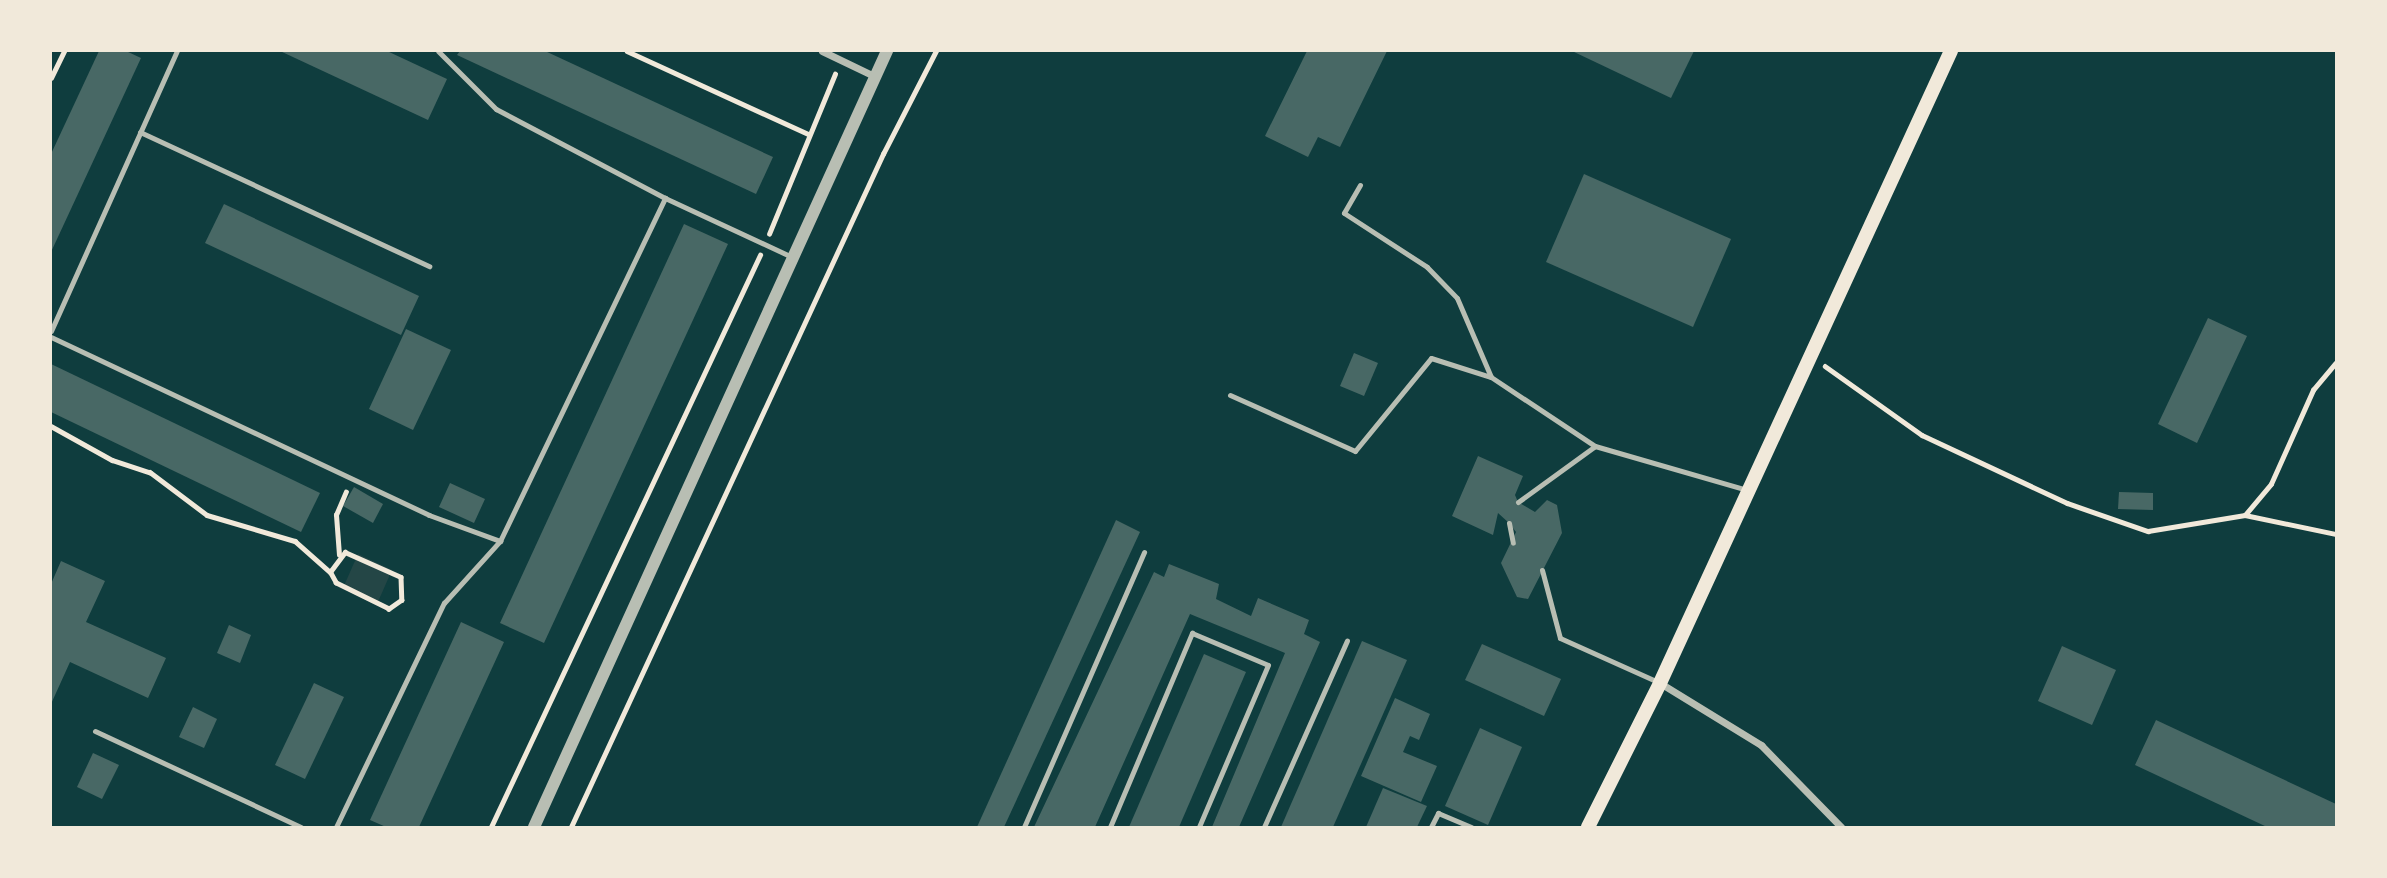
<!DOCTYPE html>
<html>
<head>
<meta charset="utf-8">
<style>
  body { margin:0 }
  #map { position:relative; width:2387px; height:878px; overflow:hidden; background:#0f3d3e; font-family:"Source Sans 3",sans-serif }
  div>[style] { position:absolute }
  .green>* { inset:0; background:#244646 }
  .building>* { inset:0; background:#486865 }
  .path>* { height:4.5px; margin:-2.25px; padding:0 2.25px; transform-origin:2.25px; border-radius:2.25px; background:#f1e9da }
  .service>* { height:5px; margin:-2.5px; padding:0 2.5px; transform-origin:2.5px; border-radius:2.5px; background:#b8beb3 }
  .minor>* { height:7px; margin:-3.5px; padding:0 3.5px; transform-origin:3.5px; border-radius:3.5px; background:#b8beb3 }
  .tertiary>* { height:12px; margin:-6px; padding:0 6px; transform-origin:6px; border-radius:6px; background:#b8beb3 }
  .secondary>* { height:14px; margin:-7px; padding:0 7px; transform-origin:7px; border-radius:7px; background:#f1e9da }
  span { translate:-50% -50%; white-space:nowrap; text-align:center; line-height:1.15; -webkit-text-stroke:7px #f1e9da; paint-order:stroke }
  .frame { position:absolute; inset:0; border:52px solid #f1e9da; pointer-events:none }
</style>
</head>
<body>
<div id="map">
  <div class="green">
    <div style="clip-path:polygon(358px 554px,392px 570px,377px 604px,343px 588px)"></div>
  </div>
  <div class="building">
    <div style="clip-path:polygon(99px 51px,126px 51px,141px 58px,51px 252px,51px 154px)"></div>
    <div style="clip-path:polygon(280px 51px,387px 51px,447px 79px,428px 120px)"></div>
    <div style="clip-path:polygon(460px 51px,545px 51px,773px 157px,756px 194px,457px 55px)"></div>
    <div style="clip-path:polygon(1307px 51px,1387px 51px,1340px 147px,1318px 137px,1308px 157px,1265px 136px)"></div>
    <div style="clip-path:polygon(1572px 51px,1694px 51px,1671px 98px)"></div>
    <div style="clip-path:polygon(1584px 174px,1731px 239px,1693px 327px,1546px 262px)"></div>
    <div style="clip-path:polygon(224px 204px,419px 296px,401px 335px,205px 243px)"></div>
    <div style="clip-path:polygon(684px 224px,728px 244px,544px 643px,500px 623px)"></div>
    <div style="clip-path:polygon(2208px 318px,2247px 336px,2197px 443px,2158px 424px)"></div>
    <div style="clip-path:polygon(406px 329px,451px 350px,413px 430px,369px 409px)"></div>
    <div style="clip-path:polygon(1354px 353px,1378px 363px,1364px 396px,1340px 386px)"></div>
    <div style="clip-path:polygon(51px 364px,320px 493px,301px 532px,51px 412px)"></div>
    <div style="clip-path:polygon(1478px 456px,1523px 476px,1515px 495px,1518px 502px,1535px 512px,1547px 500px,1557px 505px,1562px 533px,1528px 599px,1517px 597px,1501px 563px,1516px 532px,1509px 523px,1498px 513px,1493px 535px,1452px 516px)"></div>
    <div style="clip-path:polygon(450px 483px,485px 499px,474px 523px,439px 507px)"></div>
    <div style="clip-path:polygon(354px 487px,383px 504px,373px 523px,343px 506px)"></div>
    <div style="clip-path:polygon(2119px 492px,2153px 493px,2153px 510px,2118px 509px)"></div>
    <div style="clip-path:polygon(1116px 520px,1140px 532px,1004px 827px,977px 827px)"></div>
    <div style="clip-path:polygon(61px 561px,105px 581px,86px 622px,166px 658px,148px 698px,70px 662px,51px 704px,51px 584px)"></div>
    <div style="clip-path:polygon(1169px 564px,1219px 584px,1216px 599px,1251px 616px,1258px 598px,1309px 620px,1304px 634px,1320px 642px,1239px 827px,1212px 827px,1285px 653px,1190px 614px,1095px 827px,1034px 827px,1154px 572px,1164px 577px)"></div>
    <div style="clip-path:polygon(461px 622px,504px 642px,419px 827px,386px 827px,370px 820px)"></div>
    <div style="clip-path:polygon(229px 625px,251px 635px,240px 663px,217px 653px)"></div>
    <div style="clip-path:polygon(1362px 641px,1407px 660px,1333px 827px,1281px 827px)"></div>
    <div style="clip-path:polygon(1482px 644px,1561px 679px,1544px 716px,1465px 680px)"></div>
    <div style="clip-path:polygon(2062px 646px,2116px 670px,2092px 725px,2038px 701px)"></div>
    <div style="clip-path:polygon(1204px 654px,1246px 672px,1179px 827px,1129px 827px)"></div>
    <div style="clip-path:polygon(314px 683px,344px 697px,305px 779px,275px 765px)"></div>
    <div style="clip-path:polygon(1395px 698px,1430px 714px,1419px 740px,1410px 736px,1403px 752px,1437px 766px,1421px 802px,1361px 776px)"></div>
    <div style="clip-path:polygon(193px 707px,217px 719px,204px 748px,179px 737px)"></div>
    <div style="clip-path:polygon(2156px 720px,2336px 804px,2336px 827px,2267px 827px,2135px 765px)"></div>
    <div style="clip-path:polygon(1480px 728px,1522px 747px,1488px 825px,1445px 806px)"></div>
    <div style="clip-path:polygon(93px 753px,119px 765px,102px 799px,77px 787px)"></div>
    <div style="clip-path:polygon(1383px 788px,1427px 806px,1417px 827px,1366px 827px)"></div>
  </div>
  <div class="path">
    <div style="left:627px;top:51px;width:199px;rotate:24.6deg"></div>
    <div style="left:51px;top:78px;width:30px;rotate:-64deg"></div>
    <div style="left:769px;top:234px;width:173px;rotate:-67.6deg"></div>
    <div style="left:1825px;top:366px;width:119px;rotate:35.4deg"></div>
    <div style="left:1922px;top:435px;width:160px;rotate:25.1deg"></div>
    <div style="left:2067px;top:503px;width:86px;rotate:19.1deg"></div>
    <div style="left:2148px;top:531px;width:98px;rotate:-9.4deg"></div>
    <div style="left:2245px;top:515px;width:93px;rotate:11.8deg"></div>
    <div style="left:51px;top:426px;width:70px;rotate:29.1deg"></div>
    <div style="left:112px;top:460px;width:40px;rotate:18deg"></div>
    <div style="left:150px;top:472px;width:71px;rotate:37deg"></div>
    <div style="left:207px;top:515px;width:92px;rotate:16.5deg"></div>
    <div style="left:295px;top:541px;width:47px;rotate:41.5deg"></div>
    <div style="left:2245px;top:515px;width:40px;rotate:-50deg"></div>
    <div style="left:2271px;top:484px;width:103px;rotate:-65.9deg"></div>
    <div style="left:2313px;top:390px;width:35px;rotate:-50deg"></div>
    <div style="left:345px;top:552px;width:61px;rotate:24.1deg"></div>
    <div style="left:401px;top:577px;width:23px;rotate:88deg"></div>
    <div style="left:402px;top:600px;width:16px;rotate:145deg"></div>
    <div style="left:389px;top:609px;width:59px;rotate:-153.9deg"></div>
    <div style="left:336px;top:583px;width:13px;rotate:-119deg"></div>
    <div style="left:330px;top:572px;width:25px;rotate:-53deg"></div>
    <div style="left:339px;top:555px;width:40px;rotate:-94.3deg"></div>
    <div style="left:336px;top:515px;width:25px;rotate:-67deg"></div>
    <div style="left:491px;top:827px;width:632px;rotate:-64.81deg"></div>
    <div style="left:571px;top:827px;width:742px;rotate:-65.13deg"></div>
    <div style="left:883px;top:154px;width:116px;rotate:-62.8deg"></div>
  </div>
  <div class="service">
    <div style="left:438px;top:51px;width:82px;rotate:45deg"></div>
    <div style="left:496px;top:109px;width:191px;rotate:27.8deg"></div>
    <div style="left:665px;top:198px;width:140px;rotate:24.9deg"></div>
    <div style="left:140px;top:132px;width:319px;rotate:24.9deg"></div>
    <div style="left:1360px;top:185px;width:32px;rotate:120deg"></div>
    <div style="left:1344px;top:213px;width:99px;rotate:33deg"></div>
    <div style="left:1427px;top:267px;width:43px;rotate:45.9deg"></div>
    <div style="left:1457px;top:298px;width:86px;rotate:66.7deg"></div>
    <div style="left:51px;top:331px;width:307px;rotate:-65.8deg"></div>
    <div style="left:51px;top:337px;width:418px;rotate:25.2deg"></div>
    <div style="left:429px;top:515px;width:76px;rotate:20.1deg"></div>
    <div style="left:500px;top:541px;width:381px;rotate:-64.3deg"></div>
    <div style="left:1230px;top:395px;width:137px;rotate:24.1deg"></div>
    <div style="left:1355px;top:451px;width:120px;rotate:-50.7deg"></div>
    <div style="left:1431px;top:358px;width:63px;rotate:17.6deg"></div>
    <div style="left:1491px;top:377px;width:125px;rotate:33.6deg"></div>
    <div style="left:1595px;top:446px;width:158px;rotate:16.1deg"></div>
    <div style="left:1518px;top:502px;width:95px;rotate:-36deg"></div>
    <div style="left:1509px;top:523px;width:20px;rotate:79deg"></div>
    <div style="left:1542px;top:570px;width:70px;rotate:75.2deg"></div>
    <div style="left:1560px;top:638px;width:110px;rotate:24.2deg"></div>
    <div style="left:95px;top:731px;width:227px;rotate:25deg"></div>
    <div style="left:336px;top:827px;width:249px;rotate:-64.3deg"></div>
    <div style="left:444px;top:603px;width:84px;rotate:-47.9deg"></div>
    <div style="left:1024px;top:827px;width:300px;rotate:-66.4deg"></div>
    <div style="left:1110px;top:827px;width:211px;rotate:-67.1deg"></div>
    <div style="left:1192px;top:633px;width:82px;rotate:22.8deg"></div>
    <div style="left:1268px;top:665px;width:176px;rotate:113.1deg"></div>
    <div style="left:1264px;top:827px;width:204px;rotate:-66deg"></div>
    <div style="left:1431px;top:827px;width:16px;rotate:-63deg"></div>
    <div style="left:1438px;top:813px;width:36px;rotate:23deg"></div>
  </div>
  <div class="minor">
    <div style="left:822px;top:51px;width:58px;rotate:25.7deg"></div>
    <div style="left:1660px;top:683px;width:119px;rotate:31.5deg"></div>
    <div style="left:1761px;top:745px;width:115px;rotate:45.7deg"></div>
  </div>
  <div class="tertiary">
    <div style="left:534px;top:827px;width:853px;rotate:-65.54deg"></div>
  </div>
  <div class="secondary">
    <div style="left:1588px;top:827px;width:161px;rotate:-63.4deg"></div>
    <div style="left:1660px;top:683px;width:696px;rotate:-65.28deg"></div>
  </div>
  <div class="frame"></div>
</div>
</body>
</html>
